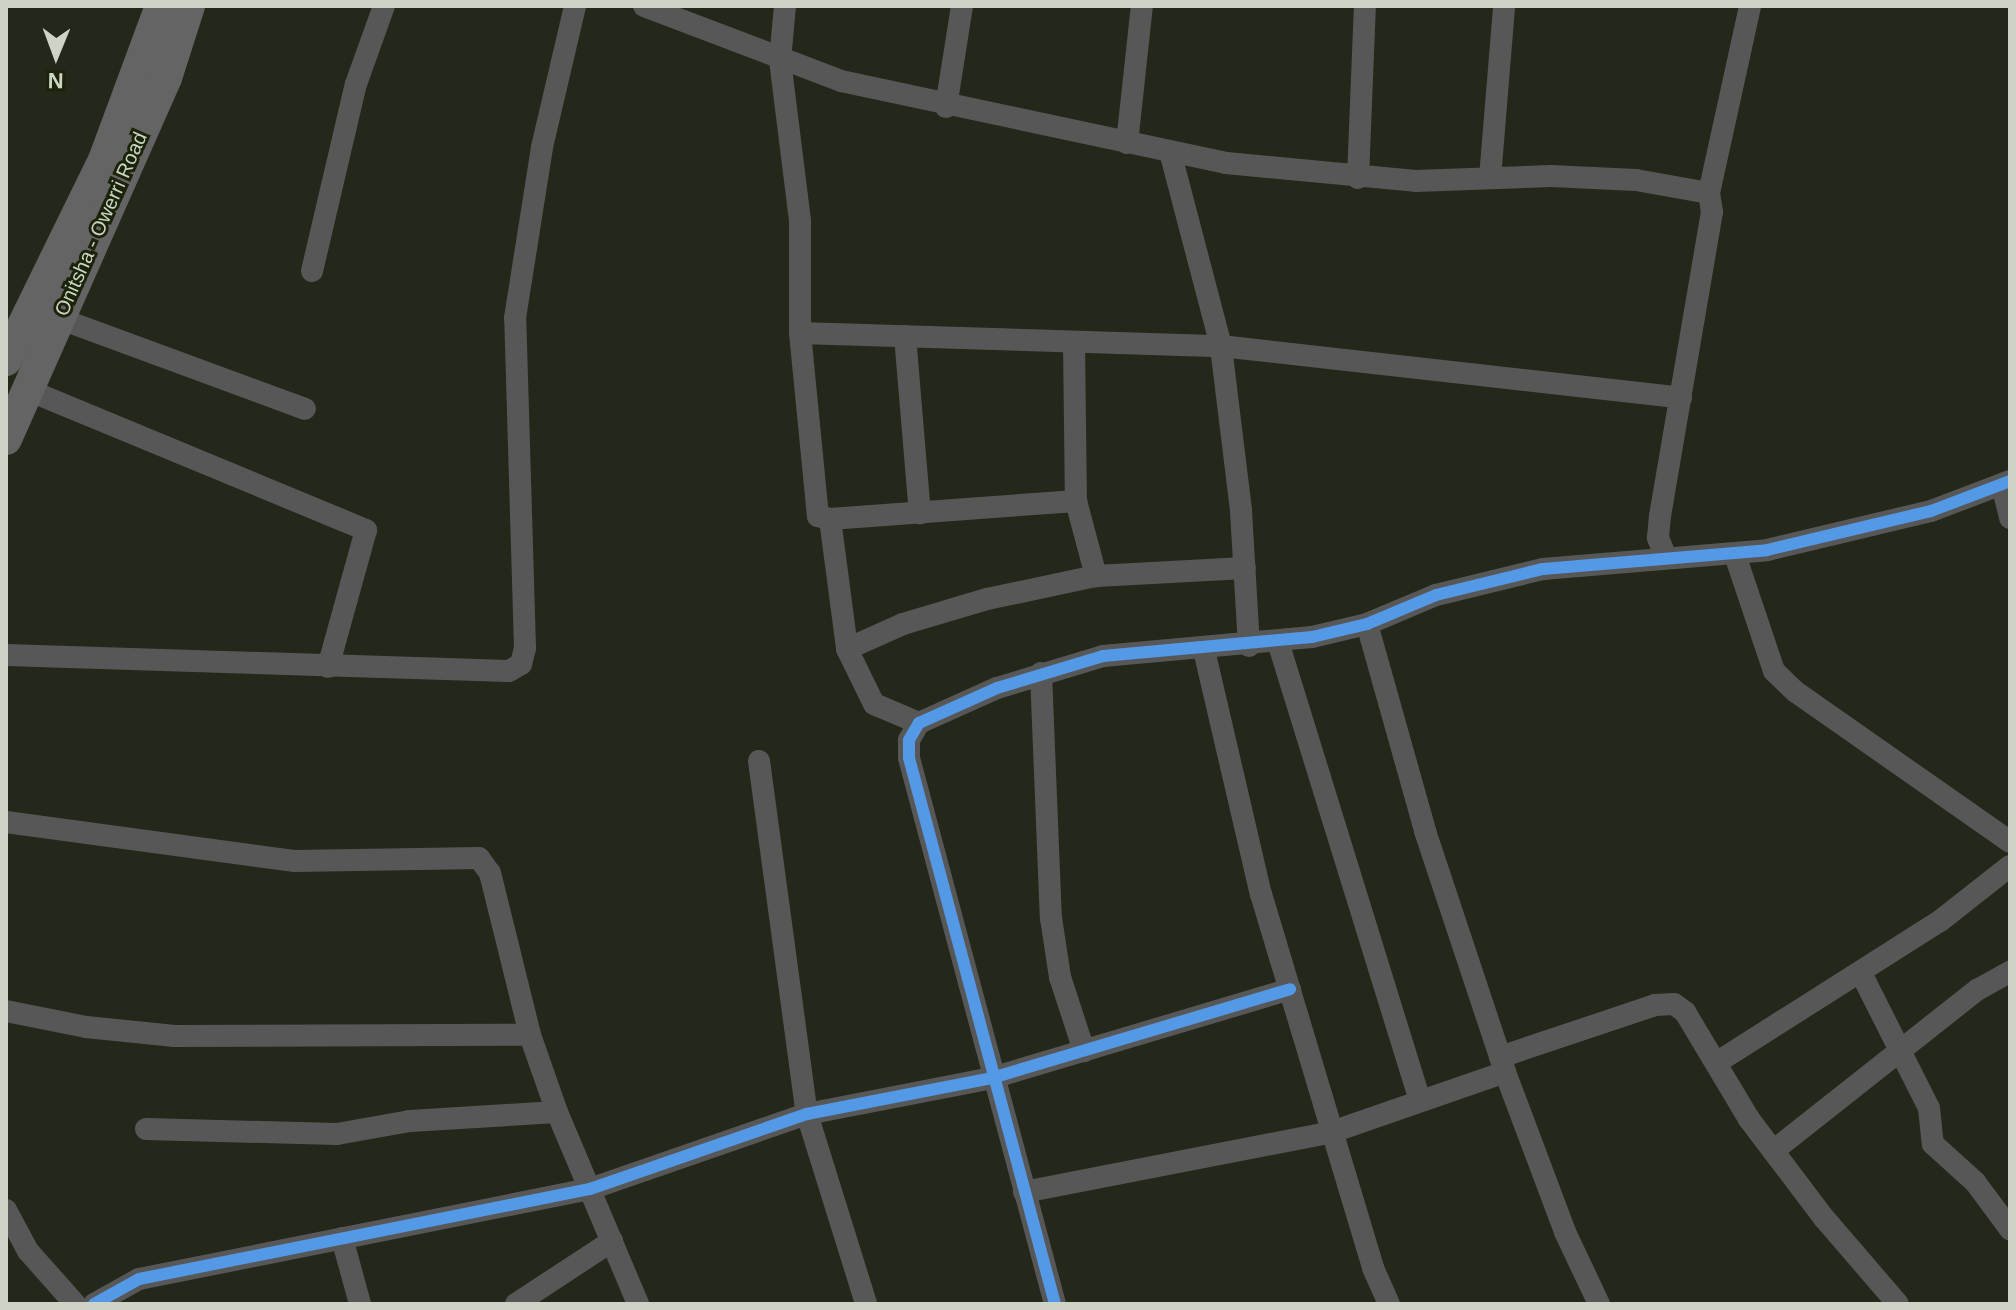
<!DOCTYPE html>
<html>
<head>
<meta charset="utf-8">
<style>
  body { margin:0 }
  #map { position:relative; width:2016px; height:1310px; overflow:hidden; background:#24281b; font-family:Helvetica,sans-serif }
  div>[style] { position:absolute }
  .minor>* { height:22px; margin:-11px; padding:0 11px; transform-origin:11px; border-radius:11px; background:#585757 }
  .highway>* { height:32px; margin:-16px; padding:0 16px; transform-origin:16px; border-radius:16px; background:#656465 }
  .cycleway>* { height:12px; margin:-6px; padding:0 6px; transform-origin:6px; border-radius:6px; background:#5399e6 }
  span { translate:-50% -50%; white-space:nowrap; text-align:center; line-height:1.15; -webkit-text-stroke:6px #1b240b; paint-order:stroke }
  .street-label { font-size:20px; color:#cdd4c5 }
  .frame { position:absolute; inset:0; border:8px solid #cdd4c5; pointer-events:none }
  .north { position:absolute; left:16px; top:16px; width:80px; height:80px; -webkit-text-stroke:6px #1b240b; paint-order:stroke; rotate:181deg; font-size:22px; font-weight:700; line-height:32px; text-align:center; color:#cdd4c5 }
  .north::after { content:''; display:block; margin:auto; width:28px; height:36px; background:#cdd4c5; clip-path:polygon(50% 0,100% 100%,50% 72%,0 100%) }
</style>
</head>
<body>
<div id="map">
  <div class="minor">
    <div style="left:644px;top:6px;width:211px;rotate:20.8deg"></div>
    <div style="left:841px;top:81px;width:394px;rotate:12deg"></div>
    <div style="left:1226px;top:163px;width:190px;rotate:5.4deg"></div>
    <div style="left:1415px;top:181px;width:136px;rotate:-2.1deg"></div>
    <div style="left:1551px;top:176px;width:85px;rotate:2.7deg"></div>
    <div style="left:1636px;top:180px;width:74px;rotate:10.1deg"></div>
    <div style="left:785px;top:6px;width:54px;rotate:95.3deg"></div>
    <div style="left:780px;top:60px;width:162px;rotate:82.9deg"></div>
    <div style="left:800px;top:221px;width:112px;rotate:90deg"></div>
    <div style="left:800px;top:333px;width:184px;rotate:84.4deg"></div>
    <div style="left:818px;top:516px;width:12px;rotate:14deg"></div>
    <div style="left:830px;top:519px;width:247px;rotate:-4.2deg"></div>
    <div style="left:946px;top:107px;width:102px;rotate:-81deg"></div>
    <div style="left:1127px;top:143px;width:138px;rotate:-83.8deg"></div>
    <div style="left:1358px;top:178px;width:172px;rotate:-87.7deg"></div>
    <div style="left:1490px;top:178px;width:173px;rotate:-85.3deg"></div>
    <div style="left:312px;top:271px;width:192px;rotate:-76.8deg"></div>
    <div style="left:356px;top:84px;width:83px;rotate:-70.3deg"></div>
    <div style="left:58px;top:318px;width:263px;rotate:20.2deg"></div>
    <div style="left:800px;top:333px;width:421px;rotate:1.8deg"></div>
    <div style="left:1221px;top:346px;width:201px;rotate:-104.7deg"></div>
    <div style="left:905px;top:336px;width:178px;rotate:85.2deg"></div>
    <div style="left:1074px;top:342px;width:159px;rotate:89.3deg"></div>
    <div style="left:1076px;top:501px;width:78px;rotate:75.1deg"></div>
    <div style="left:28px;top:390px;width:366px;rotate:22.5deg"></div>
    <div style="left:366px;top:530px;width:142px;rotate:105.5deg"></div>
    <div style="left:2002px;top:485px;width:34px;rotate:76deg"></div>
    <div style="left:830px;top:519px;width:131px;rotate:82.5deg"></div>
    <div style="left:847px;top:649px;width:61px;rotate:63.9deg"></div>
    <div style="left:874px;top:704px;width:49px;rotate:22.9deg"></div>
    <div style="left:1735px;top:555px;width:122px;rotate:71.4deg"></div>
    <div style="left:1774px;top:671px;width:30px;rotate:44deg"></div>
    <div style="left:1796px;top:692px;width:261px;rotate:35deg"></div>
    <div style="left:1666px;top:557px;width:21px;rotate:-113deg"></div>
    <div style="left:1658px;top:538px;width:22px;rotate:-85deg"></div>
    <div style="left:1660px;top:516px;width:308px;rotate:-80.3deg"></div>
    <div style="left:1712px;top:212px;width:19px;rotate:-99deg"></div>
    <div style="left:1709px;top:193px;width:191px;rotate:-77.6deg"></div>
    <div style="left:1367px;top:624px;width:215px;rotate:74.3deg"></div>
    <div style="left:1425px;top:831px;width:254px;rotate:71.6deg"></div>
    <div style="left:1505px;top:1072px;width:171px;rotate:69.4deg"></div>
    <div style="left:1565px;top:1232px;width:80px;rotate:64.7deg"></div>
    <div style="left:1278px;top:642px;width:480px;rotate:72.8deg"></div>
    <div style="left:1249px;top:646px;width:136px;rotate:-93.4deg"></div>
    <div style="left:1241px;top:510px;width:165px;rotate:-97deg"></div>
    <div style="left:1221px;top:346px;width:463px;rotate:6.4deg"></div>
    <div style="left:847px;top:649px;width:61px;rotate:-24.1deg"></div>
    <div style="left:903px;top:624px;width:88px;rotate:-16.6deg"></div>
    <div style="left:987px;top:599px;width:111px;rotate:-11.9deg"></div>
    <div style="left:1096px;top:576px;width:149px;rotate:-3.1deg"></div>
    <div style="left:1204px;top:650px;width:251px;rotate:76.9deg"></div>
    <div style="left:1261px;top:894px;width:390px;rotate:73.3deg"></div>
    <div style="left:1373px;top:1268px;width:39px;rotate:66deg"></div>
    <div style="left:6px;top:655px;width:503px;rotate:1.82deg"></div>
    <div style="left:509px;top:671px;width:14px;rotate:-30deg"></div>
    <div style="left:521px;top:664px;width:16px;rotate:-76deg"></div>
    <div style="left:525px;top:648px;width:330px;rotate:-91.7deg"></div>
    <div style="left:515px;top:318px;width:173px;rotate:-81deg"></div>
    <div style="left:542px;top:147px;width:145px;rotate:-76.8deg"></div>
    <div style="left:1041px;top:673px;width:245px;rotate:87.7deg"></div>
    <div style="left:1051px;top:918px;width:60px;rotate:81.3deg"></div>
    <div style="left:1060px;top:977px;width:78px;rotate:72deg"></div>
    <div style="left:759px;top:761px;width:356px;rotate:82.3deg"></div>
    <div style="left:807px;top:1114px;width:199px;rotate:72.7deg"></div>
    <div style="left:6px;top:822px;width:292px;rotate:7.7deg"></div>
    <div style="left:295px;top:861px;width:184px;rotate:-0.9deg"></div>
    <div style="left:479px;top:858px;width:19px;rotate:54deg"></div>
    <div style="left:490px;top:873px;width:167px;rotate:76.1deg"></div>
    <div style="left:530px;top:1035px;width:82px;rotate:70.7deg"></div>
    <div style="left:557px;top:1112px;width:208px;rotate:67.1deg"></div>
    <div style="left:1861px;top:973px;width:151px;rotate:63.3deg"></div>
    <div style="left:1929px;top:1108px;width:36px;rotate:84deg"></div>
    <div style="left:1933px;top:1144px;width:57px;rotate:42.1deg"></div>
    <div style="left:1975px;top:1182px;width:59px;rotate:53.3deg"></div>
    <div style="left:6px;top:1011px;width:82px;rotate:11.3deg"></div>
    <div style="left:86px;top:1027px;width:89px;rotate:5.8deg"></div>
    <div style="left:175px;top:1036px;width:355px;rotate:-0.2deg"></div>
    <div style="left:1500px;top:1057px;width:163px;rotate:-18.5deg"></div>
    <div style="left:1655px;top:1005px;width:19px;rotate:-3deg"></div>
    <div style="left:1674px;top:1004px;width:14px;rotate:36deg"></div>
    <div style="left:1685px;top:1012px;width:125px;rotate:59.1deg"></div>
    <div style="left:1749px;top:1119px;width:124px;rotate:52.9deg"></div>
    <div style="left:1824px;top:1218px;width:113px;rotate:49.3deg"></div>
    <div style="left:1716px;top:1063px;width:265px;rotate:-32.4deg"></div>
    <div style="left:1940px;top:921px;width:89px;rotate:-38.2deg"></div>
    <div style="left:146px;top:1129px;width:191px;rotate:1.5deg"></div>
    <div style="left:337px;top:1134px;width:74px;rotate:-10.1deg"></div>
    <div style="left:410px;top:1121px;width:147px;rotate:-3.5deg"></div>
    <div style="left:1773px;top:1151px;width:260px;rotate:-38.3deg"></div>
    <div style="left:1977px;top:990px;width:38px;rotate:-29deg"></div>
    <div style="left:1024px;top:1192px;width:314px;rotate:-11deg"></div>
    <div style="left:1332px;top:1132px;width:183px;rotate:-19.1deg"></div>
    <div style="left:6px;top:1210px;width:47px;rotate:61.8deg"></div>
    <div style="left:28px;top:1251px;width:71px;rotate:48.4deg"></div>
    <div style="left:342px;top:1238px;width:68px;rotate:74.7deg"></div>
    <div style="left:94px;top:1304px;width:51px;rotate:-29.1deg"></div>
    <div style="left:139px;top:1279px;width:460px;rotate:-11.3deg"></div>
    <div style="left:590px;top:1189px;width:230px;rotate:-19.1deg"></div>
    <div style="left:807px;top:1114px;width:188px;rotate:-11deg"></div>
    <div style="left:992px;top:1078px;width:311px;rotate:-16.6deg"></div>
    <div style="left:516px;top:1304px;width:115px;rotate:-33.3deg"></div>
    <div style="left:1055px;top:1304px;width:565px;rotate:-104.97deg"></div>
    <div style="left:909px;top:758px;width:18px;rotate:-90deg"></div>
    <div style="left:909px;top:740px;width:20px;rotate:-60deg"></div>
    <div style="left:919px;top:723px;width:85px;rotate:-24.2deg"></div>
    <div style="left:997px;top:688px;width:111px;rotate:-16.8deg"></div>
    <div style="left:1103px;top:656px;width:210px;rotate:-5.2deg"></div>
    <div style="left:1312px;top:637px;width:57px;rotate:-13.3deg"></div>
    <div style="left:1367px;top:624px;width:75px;rotate:-22.8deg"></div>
    <div style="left:1436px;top:595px;width:110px;rotate:-13.7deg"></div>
    <div style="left:1543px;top:569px;width:225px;rotate:-4.8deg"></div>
    <div style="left:1767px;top:550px;width:169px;rotate:-13.4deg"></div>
    <div style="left:1931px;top:511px;width:85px;rotate:-20.8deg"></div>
  </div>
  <div class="highway">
    <div style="left:6px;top:360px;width:223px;rotate:-63.9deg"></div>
    <div style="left:104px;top:160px;width:164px;rotate:-69.7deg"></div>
    <div style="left:6px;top:439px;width:395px;rotate:-66.1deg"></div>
    <div style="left:166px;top:78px;width:76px;rotate:-72.3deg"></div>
  </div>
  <div class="cycleway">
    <div style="left:94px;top:1304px;width:51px;rotate:-29.1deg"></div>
    <div style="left:139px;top:1279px;width:460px;rotate:-11.3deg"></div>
    <div style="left:590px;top:1189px;width:230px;rotate:-19.1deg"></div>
    <div style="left:807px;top:1114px;width:188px;rotate:-11deg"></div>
    <div style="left:992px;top:1078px;width:311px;rotate:-16.6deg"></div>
    <div style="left:1055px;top:1304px;width:565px;rotate:-104.97deg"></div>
    <div style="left:909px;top:758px;width:18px;rotate:-90deg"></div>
    <div style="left:909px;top:740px;width:20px;rotate:-60deg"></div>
    <div style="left:919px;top:723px;width:85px;rotate:-24.2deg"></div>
    <div style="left:997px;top:688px;width:111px;rotate:-16.8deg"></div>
    <div style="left:1103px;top:656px;width:210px;rotate:-5.2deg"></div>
    <div style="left:1312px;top:637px;width:57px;rotate:-13.3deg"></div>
    <div style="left:1367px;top:624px;width:75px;rotate:-22.8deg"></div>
    <div style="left:1436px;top:595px;width:110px;rotate:-13.7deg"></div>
    <div style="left:1543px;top:569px;width:225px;rotate:-4.8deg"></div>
    <div style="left:1767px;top:550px;width:169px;rotate:-13.4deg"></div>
    <div style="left:1931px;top:511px;width:85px;rotate:-20.8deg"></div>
  </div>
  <div class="street-label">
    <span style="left:101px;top:224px;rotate:-66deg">Onitsha - Owerri Road</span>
  </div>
  <div class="frame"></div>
  <div class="north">N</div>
</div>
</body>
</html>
